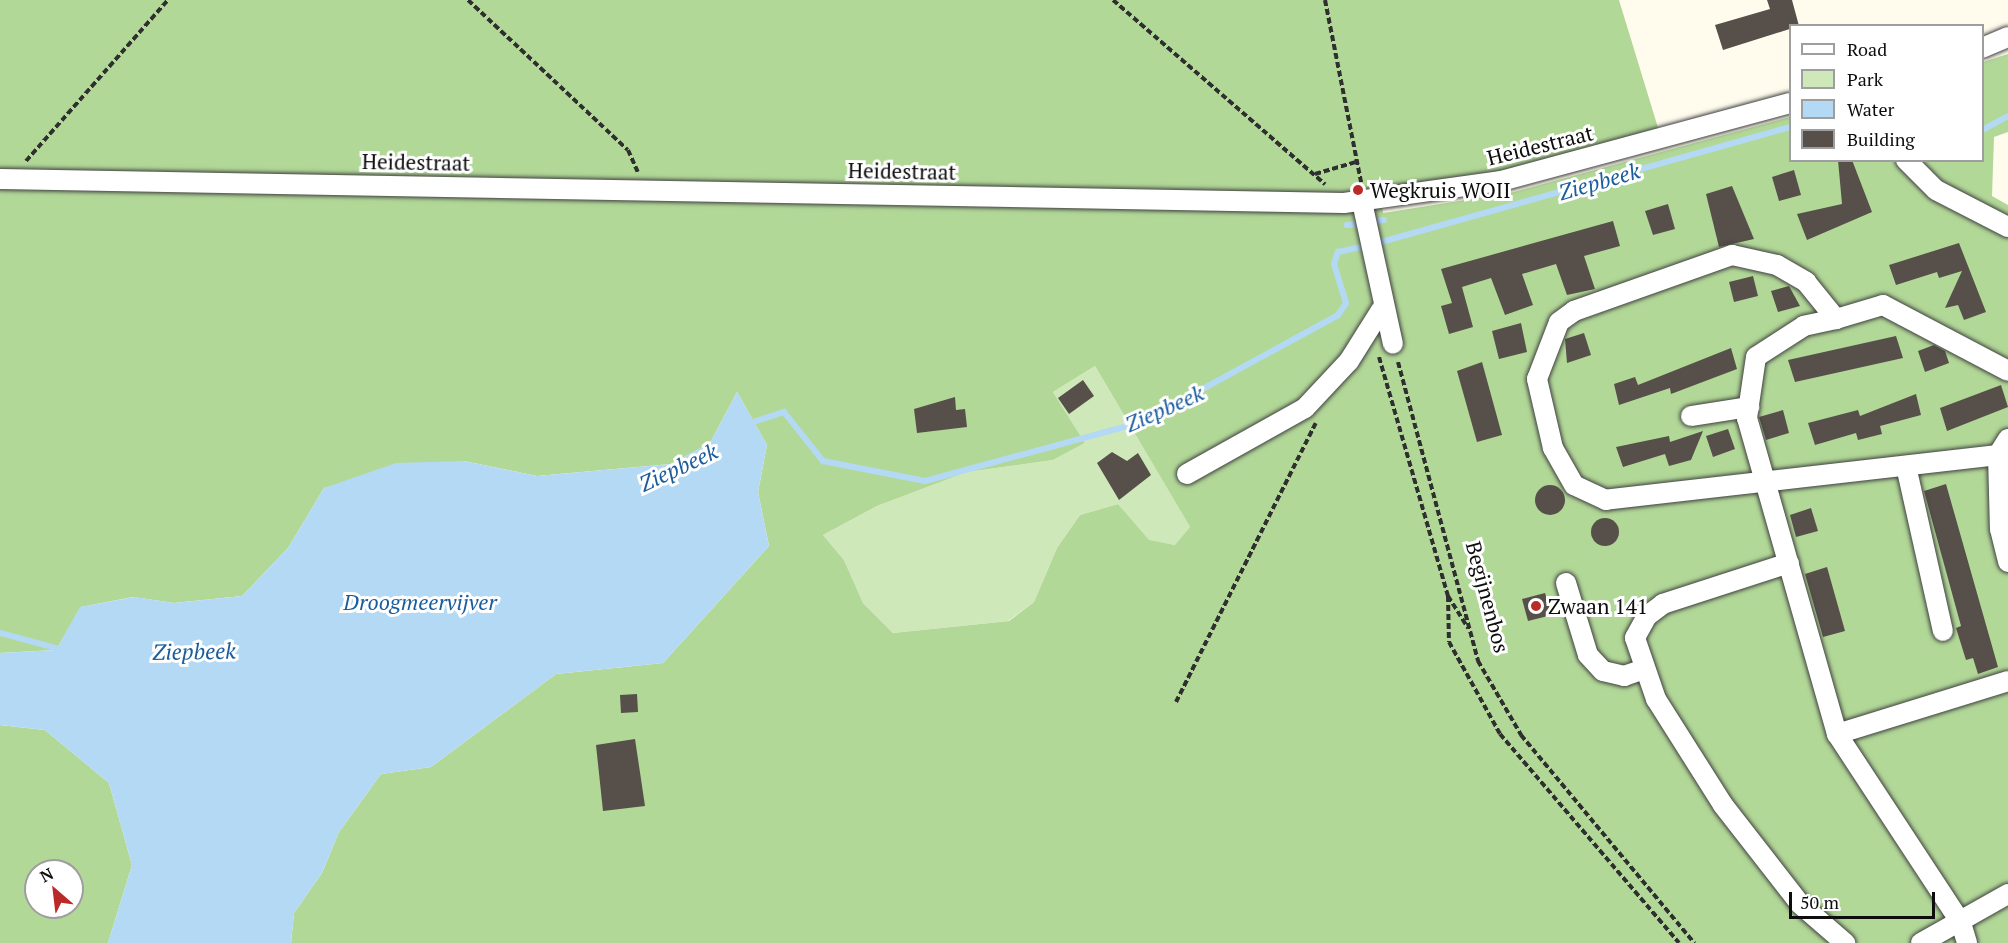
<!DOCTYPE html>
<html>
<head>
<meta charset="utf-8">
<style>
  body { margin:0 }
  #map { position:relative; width:2008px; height:943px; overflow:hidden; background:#fffcee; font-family:"PT Serif",serif }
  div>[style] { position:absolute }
  .green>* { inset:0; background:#cfe8b9 }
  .forest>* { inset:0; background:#b2d898 }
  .water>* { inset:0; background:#b4d9f5 }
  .stream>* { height:6px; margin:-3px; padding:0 3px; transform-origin:3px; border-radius:3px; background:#b4d9f5 }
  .building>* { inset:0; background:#564f4a }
  .round { border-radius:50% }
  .path>* { height:4px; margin-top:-2px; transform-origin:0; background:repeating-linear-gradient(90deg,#2f2f2f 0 6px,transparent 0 9px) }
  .roads { filter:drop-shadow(0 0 2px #404040) drop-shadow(0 0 2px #404040) }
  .minor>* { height:20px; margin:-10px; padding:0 10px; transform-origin:10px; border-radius:10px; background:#fff }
  .dots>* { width:16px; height:16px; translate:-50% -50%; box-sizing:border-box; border:3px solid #fff; border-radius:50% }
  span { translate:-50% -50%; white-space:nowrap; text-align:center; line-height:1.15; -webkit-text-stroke:6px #fff; paint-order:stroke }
  .street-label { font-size:21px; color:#0d0d0d }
  .poi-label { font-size:21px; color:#0d0d0d }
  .left { translate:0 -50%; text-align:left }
  .water-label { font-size:22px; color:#1a5c9c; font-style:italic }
  .legend { position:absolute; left:1789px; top:24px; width:195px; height:138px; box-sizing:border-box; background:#fff; border:2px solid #9e9e9e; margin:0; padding:8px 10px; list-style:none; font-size:18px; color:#0d0d0d }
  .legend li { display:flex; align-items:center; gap:12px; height:30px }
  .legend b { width:30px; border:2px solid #9e9e9e }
  .north { position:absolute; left:24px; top:859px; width:60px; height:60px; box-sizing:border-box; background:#fff; border:2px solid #9e9e9e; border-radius:50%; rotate:332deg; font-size:16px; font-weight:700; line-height:24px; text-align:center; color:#0d0d0d }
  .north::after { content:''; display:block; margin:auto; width:21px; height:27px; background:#ba2a29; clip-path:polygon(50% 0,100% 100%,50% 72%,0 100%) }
  .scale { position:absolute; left:1789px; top:892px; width:146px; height:27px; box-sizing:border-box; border:3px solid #0d0d0d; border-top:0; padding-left:8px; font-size:18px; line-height:21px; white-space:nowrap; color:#0d0d0d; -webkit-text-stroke:4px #fff; paint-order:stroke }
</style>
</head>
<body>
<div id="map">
  <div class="green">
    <div style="clip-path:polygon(1095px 366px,1190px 527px,1176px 545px,1149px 541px,1118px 504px,1080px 515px,1057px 548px,1034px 602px,1008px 621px,893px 633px,863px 603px,844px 560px,823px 535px,877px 506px,967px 472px,1053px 460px,1085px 443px,1053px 392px)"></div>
  </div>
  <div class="forest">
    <div style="clip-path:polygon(evenodd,0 0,1619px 0,1659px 131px,1507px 173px,1380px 192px,1383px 213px,1510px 193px,1790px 117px,1790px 160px,1982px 160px,1983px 62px,2008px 54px,2008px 132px,1994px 137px,1992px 196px,2008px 205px,2008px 943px,291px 943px,294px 913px,322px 873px,339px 832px,381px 774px,431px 767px,556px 674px,663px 663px,769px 546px,758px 492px,767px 445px,737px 392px,710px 443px,671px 464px,537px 476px,464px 461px,324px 488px,288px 548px,242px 596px,174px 603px,133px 597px,81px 607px,56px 650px,0 653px,0 0,1095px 366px,1190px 527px,1175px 545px,1149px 540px,1118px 504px,1080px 515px,1057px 548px,1034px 602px,1009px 621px,893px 633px,863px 603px,844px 560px,823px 535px,877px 506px,967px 472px,1053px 460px,1085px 443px,1053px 392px,1095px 366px)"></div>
    <div style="clip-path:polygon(evenodd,0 725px,45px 730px,109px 783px,132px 865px,108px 943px,0 943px,0 725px,36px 871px,72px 871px,72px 907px,36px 907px,36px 871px)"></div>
  </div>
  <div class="water">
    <div style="clip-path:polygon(737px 392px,767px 445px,758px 492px,769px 546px,663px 663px,556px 674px,431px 767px,381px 774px,339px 832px,322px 873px,294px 913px,291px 943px,108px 943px,132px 865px,109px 783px,45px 730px,0 725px,0 653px,56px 650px,80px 607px,134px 597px,174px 603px,242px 596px,288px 548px,324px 488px,396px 463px,464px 461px,537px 476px,671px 464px,710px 443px)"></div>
  </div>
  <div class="stream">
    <div style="left:1982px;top:130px;width:30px;rotate:-28deg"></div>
    <div style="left:1369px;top:222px;width:15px;rotate:-8deg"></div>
    <div style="left:1347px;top:225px;width:14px;rotate:-4deg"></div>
    <div style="left:1374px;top:244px;width:432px;rotate:-15.7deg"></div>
    <div style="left:750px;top:423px;width:36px;rotate:-18deg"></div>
    <div style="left:784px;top:412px;width:63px;rotate:51.5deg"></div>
    <div style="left:823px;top:461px;width:104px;rotate:11.1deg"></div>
    <div style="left:925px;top:481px;width:225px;rotate:-15.2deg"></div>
    <div style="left:1142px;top:422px;width:223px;rotate:-28.6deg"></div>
    <div style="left:1338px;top:315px;width:14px;rotate:-56deg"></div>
    <div style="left:1346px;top:303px;width:41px;rotate:-107.1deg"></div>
    <div style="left:1334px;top:264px;width:13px;rotate:-72deg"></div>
    <div style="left:1338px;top:252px;width:22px;rotate:-13deg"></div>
    <div style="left:0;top:633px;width:65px;rotate:15.1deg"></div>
  </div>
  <div class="building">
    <div style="clip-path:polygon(1767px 0,1792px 0,1799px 26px,1723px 50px,1715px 25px,1770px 9px)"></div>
    <div style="clip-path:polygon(1838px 160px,1852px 160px,1872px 212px,1807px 240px,1797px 214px,1842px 204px)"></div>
    <div style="clip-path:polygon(1794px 170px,1801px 195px,1779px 201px,1772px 177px)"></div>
    <div style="clip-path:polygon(1732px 186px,1754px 239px,1719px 247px,1706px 194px)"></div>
    <div style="clip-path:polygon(1668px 204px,1675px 229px,1653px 235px,1645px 211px)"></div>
    <div style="clip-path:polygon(1613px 221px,1620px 246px,1584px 256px,1595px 289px,1567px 295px,1556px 264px,1522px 274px,1533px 305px,1505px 315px,1491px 278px,1462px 287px,1473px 327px,1449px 334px,1441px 306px,1452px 303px,1441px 269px)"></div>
    <div style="clip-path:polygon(1959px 243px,1986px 312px,1964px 320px,1958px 305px,1945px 308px,1962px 271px,1939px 278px,1937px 272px,1896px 285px,1889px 265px)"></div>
    <div style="clip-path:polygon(1753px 276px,1758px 296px,1734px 302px,1729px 282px)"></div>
    <div style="clip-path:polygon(1789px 286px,1800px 306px,1778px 312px,1771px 291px)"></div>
    <div style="clip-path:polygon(1521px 323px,1527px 352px,1499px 359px,1492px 331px)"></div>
    <div style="clip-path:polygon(1584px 333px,1591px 355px,1567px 363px,1565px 339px)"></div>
    <div style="clip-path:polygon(1896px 336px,1903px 358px,1795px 382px,1788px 360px)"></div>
    <div style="clip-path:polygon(1934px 345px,1945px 351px,1949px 363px,1925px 372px,1918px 351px)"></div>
    <div style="clip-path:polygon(1731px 348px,1737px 369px,1671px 394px,1670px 388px,1619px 405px,1614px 384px,1635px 377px,1638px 385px)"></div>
    <div style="clip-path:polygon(1482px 362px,1502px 435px,1477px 442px,1457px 371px)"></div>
    <div style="clip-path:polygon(1083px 380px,1094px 396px,1069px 414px,1058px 398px)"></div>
    <div style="clip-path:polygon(2001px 385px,2008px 407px,1947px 431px,1940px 408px)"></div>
    <div style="clip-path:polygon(1916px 394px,1921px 415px,1880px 426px,1882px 434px,1858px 440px,1856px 433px,1815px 445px,1808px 423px,1858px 410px,1860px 416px)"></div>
    <div style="clip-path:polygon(955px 397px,956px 410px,965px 409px,967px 427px,917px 433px,914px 409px)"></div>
    <div style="clip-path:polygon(1783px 410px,1789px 433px,1766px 440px,1759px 417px)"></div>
    <div style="clip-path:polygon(1728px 429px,1735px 449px,1713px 457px,1706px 436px)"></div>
    <div style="clip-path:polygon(1703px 431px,1691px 460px,1669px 466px,1665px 454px,1623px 467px,1616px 447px,1669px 436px,1670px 442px)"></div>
    <div style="clip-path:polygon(1112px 452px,1127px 461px,1138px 453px,1151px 475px,1119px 500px,1097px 463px)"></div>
    <div style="clip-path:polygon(1946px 484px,1998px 667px,1978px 674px,1973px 658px,1966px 660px,1956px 628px,1961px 626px,1924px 491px)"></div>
    <div class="round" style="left:1535px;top:485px;width:30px;height:30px"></div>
    <div style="clip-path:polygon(1811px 508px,1818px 531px,1796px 537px,1790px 515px)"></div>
    <div class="round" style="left:1591px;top:518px;width:28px;height:28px"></div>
    <div style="clip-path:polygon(1827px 567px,1845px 631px,1823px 637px,1805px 574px)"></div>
    <div style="clip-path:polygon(1545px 593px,1552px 615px,1528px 621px,1522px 599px)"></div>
    <div style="clip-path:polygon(637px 694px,638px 712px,621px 713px,620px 695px)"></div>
    <div style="clip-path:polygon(635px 739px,645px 806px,603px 811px,596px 745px)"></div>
  </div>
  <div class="path">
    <div style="left:468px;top:0;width:219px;rotate:43.2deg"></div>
    <div style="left:628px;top:150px;width:24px;rotate:66deg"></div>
    <div style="left:1113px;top:0;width:281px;rotate:41deg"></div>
    <div style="left:1325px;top:0;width:186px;rotate:78.8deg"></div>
    <div style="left:26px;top:161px;width:215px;rotate:-48.6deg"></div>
    <div style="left:1315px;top:174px;width:43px;rotate:-16.3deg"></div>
    <div style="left:1379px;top:357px;width:249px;rotate:73.9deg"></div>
    <div style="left:1448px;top:596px;width:38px;rotate:58deg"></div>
    <div style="left:1398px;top:362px;width:310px;rotate:75deg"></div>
    <div style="left:1478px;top:661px;width:86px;rotate:59.8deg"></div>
    <div style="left:1521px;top:735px;width:271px;rotate:50.2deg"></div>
    <div style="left:1448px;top:596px;width:46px;rotate:88.8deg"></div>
    <div style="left:1449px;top:642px;width:105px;rotate:61deg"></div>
    <div style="left:1500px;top:734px;width:275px;rotate:49.4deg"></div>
    <div style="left:1176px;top:702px;width:312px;rotate:-63.4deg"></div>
  </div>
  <div class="roads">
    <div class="minor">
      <div style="left:1982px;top:48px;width:28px;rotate:-23deg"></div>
      <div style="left:1906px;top:160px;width:42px;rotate:45deg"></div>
      <div style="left:1936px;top:190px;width:81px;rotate:27.2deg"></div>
      <div style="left:0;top:179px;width:1344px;rotate:1.02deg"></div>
      <div style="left:1344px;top:203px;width:159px;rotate:-8deg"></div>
      <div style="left:1501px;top:181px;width:299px;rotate:-15.1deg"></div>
      <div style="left:1362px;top:202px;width:145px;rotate:77.7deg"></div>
      <div style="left:1836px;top:319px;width:33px;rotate:168deg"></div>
      <div style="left:1804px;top:326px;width:57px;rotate:147.1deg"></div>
      <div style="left:1756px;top:357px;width:62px;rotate:98.4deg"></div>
      <div style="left:1747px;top:418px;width:329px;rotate:74.1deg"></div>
      <div style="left:1837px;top:734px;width:179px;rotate:-17.2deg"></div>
      <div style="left:1691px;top:416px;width:59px;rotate:-8.8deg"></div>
      <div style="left:2008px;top:439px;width:19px;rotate:122deg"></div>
      <div style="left:1998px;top:455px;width:74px;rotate:88.5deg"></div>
      <div style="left:2000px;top:529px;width:34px;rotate:76deg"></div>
      <div style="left:1998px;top:455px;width:395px;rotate:173.5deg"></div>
      <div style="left:1606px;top:500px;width:35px;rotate:-155deg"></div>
      <div style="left:1574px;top:485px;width:43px;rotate:-119.6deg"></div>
      <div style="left:1553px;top:448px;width:71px;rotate:-103.1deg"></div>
      <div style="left:1537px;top:379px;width:61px;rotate:-68.9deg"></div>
      <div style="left:1559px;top:322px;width:19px;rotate:-36deg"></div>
      <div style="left:1574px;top:311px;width:168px;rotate:-19.5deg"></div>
      <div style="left:1732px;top:255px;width:46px;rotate:12.5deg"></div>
      <div style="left:1777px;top:265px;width:34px;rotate:30deg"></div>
      <div style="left:1806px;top:282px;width:48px;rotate:51deg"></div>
      <div style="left:1836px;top:319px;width:49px;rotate:-16.6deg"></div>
      <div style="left:1883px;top:305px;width:141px;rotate:27.8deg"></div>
      <div style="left:1906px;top:466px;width:169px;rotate:77.4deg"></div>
      <div style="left:1187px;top:474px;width:135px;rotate:-29.2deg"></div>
      <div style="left:1305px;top:408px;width:64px;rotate:-46.9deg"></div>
      <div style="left:1349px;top:361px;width:60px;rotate:-57.9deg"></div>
      <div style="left:1789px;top:563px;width:133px;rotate:162deg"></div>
      <div style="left:1663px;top:604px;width:20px;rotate:143deg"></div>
      <div style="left:1647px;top:616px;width:25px;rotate:119deg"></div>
      <div style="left:1635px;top:638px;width:65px;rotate:71deg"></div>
      <div style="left:1656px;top:699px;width:125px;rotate:57.7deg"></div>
      <div style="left:1723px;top:805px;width:125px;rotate:52.1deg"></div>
      <div style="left:1800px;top:904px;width:60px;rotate:40.9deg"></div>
      <div style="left:1566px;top:583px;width:75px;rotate:73deg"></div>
      <div style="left:1588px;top:655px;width:22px;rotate:47deg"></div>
      <div style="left:1603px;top:671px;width:22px;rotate:13deg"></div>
      <div style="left:1624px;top:676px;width:21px;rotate:-19deg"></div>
      <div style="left:1837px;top:734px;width:226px;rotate:56.7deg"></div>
      <div style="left:1961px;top:923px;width:21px;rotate:73deg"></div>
      <div style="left:1921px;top:943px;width:100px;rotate:-29.4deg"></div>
    </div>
  </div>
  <div class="dots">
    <div style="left:1358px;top:190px;background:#ba2a29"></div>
    <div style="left:1536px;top:606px;background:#ba2a29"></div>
  </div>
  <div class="street-label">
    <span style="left:1540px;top:145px;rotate:-14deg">Heidestraat</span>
    <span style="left:416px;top:162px;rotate:1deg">Heidestraat</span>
    <span style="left:902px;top:171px;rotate:1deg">Heidestraat</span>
    <span style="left:1488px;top:597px;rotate:75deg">Begijnenbos</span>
  </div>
  <div class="poi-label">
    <span class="left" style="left:1370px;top:190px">Wegkruis WOII</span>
    <span class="left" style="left:1548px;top:606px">Zwaan 141</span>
  </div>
  <div class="water-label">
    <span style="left:1599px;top:181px;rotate:-16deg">Ziepbeek</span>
    <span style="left:1164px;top:408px;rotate:-24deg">Ziepbeek</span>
    <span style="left:678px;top:467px;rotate:-25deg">Ziepbeek</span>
    <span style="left:420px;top:602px">Droogmeervijver</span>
    <span style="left:194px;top:651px;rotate:-1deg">Ziepbeek</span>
  </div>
  <ul class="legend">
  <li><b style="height:8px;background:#fff"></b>Road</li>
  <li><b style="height:16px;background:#cfe8b9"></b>Park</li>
  <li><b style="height:16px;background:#b4d9f5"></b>Water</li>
  <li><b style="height:16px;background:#564f4a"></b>Building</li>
  </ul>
  <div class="north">N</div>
  <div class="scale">50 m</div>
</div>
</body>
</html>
